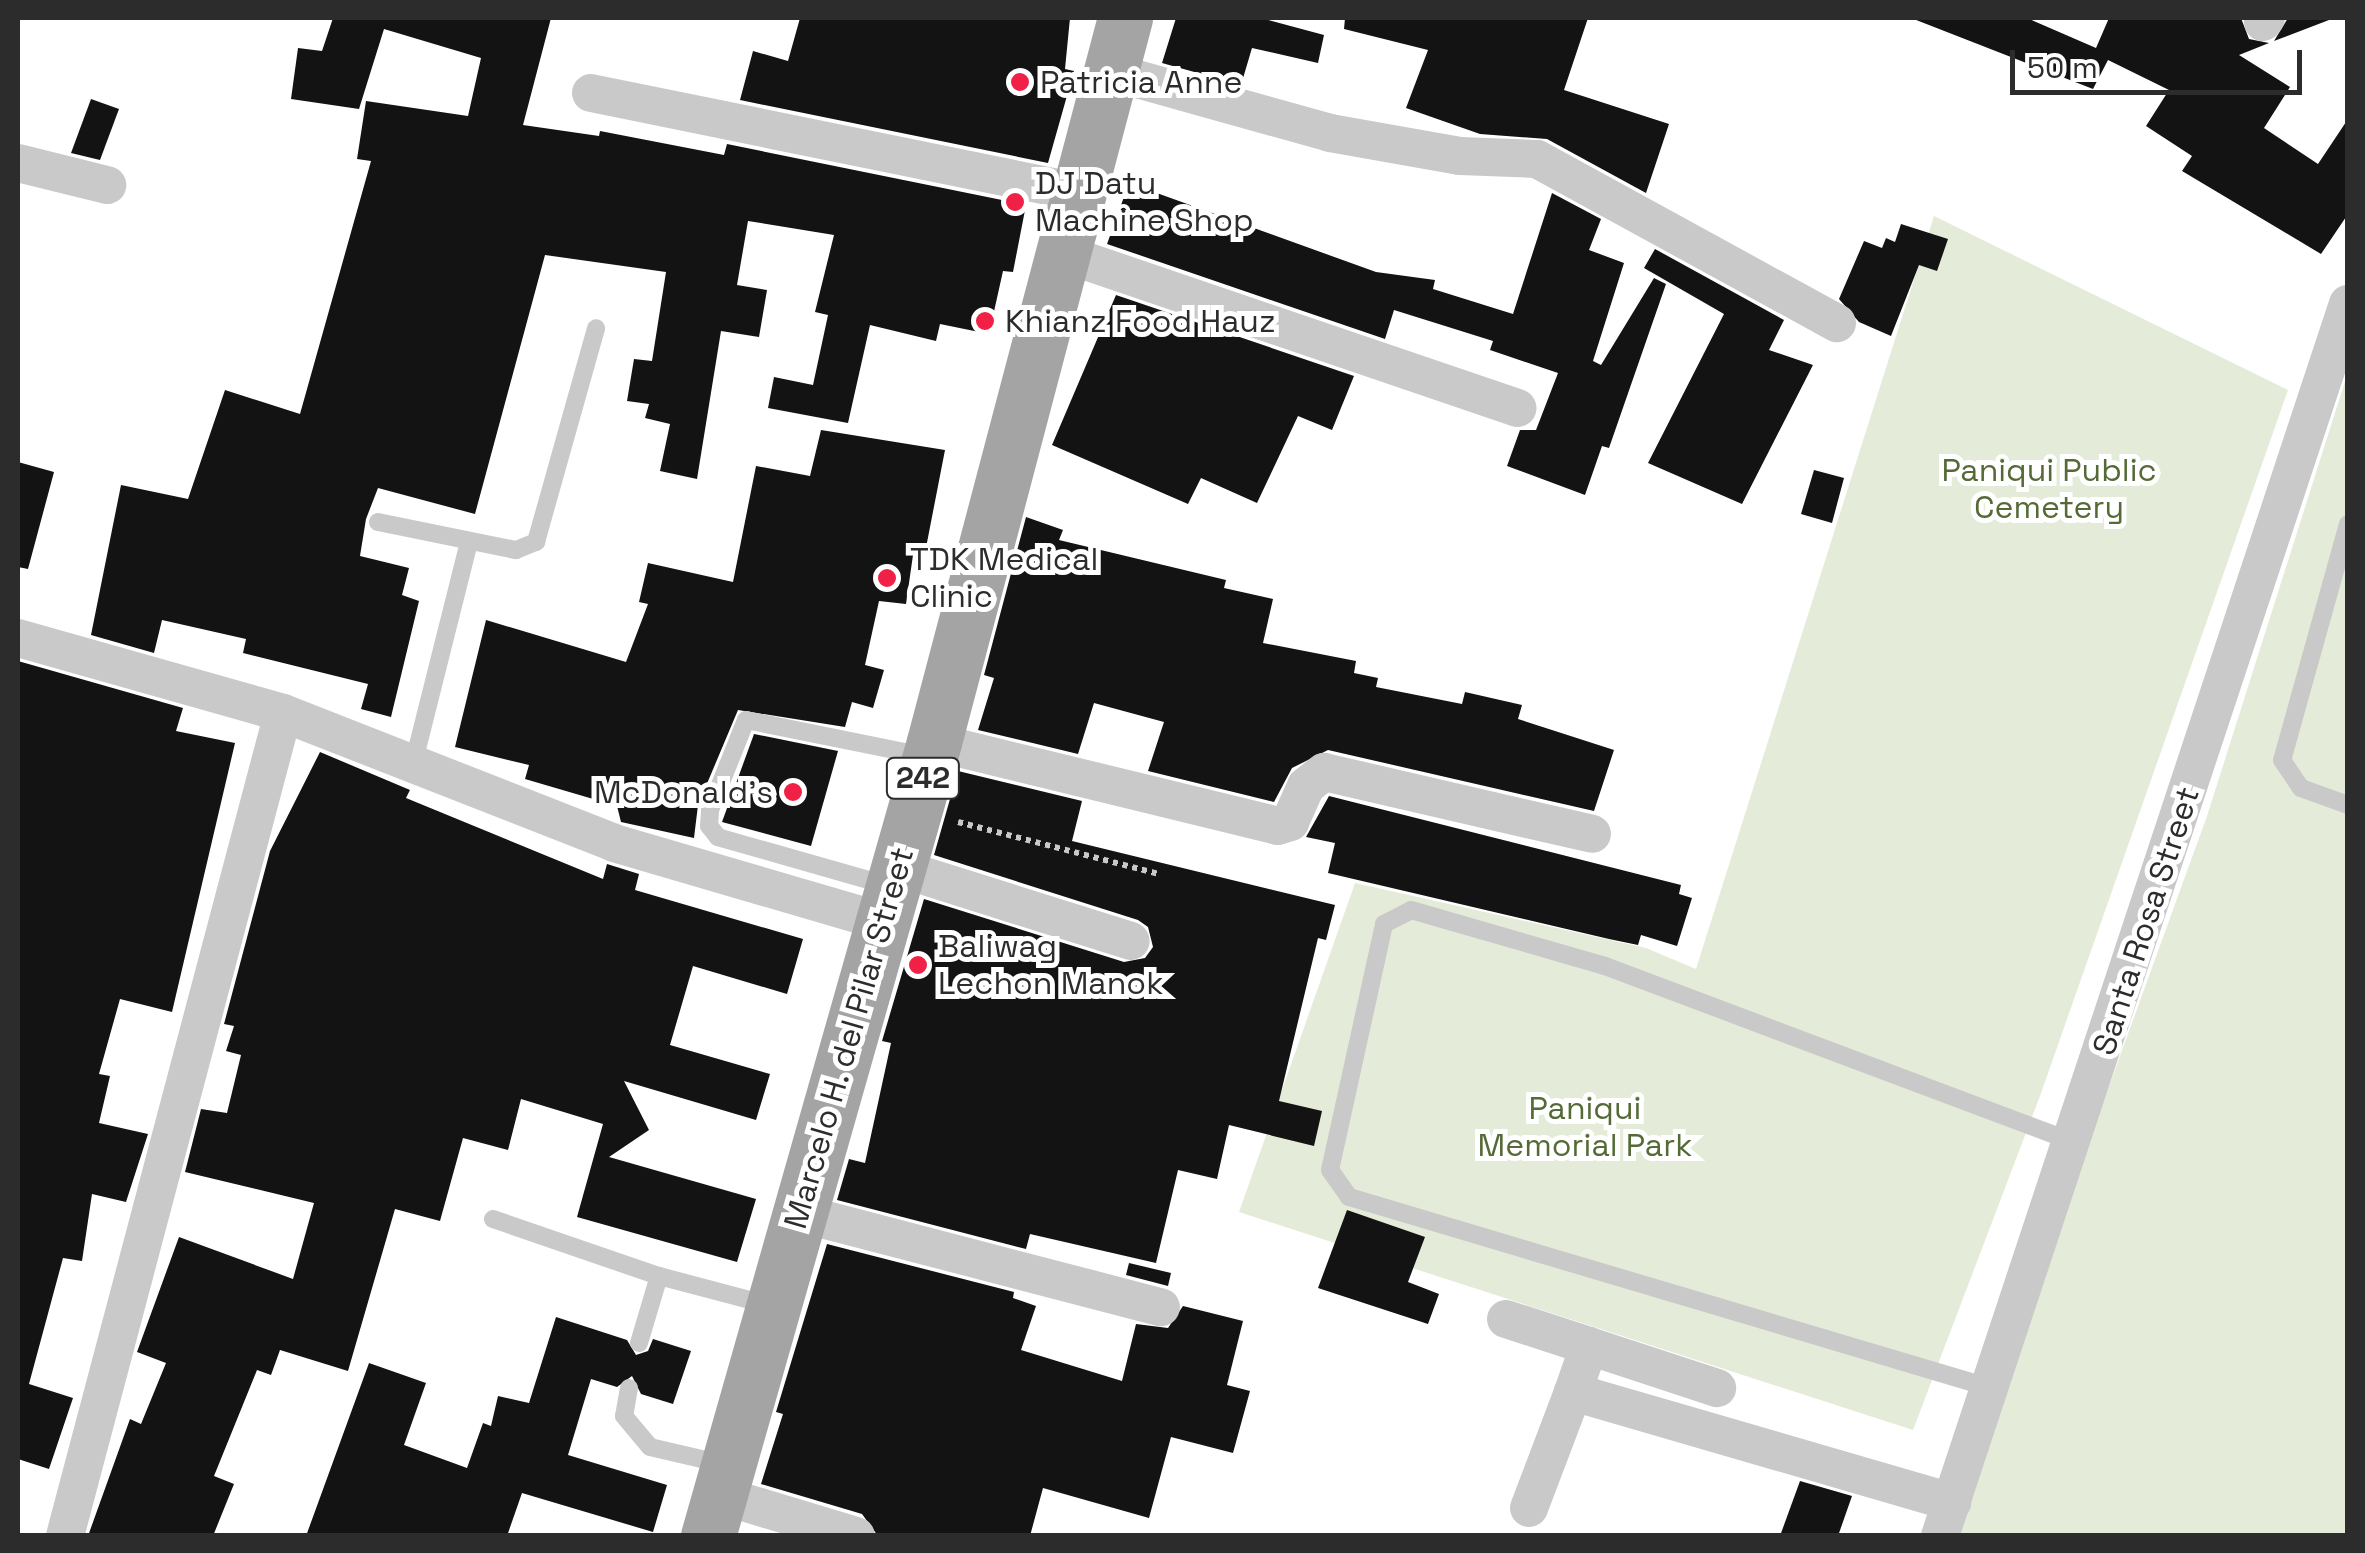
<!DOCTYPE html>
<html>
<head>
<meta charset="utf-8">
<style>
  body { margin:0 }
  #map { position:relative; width:2365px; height:1553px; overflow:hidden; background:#fff; font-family:"Space Grotesk",sans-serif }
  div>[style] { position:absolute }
  .green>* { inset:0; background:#e4ebd8 }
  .building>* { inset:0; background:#131313 }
  .path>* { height:6px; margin-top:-3px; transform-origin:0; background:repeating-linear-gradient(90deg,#c9c9c9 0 5px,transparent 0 10px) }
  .service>* { height:18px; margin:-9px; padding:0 9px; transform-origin:9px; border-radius:9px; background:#c9c9c9 }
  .minor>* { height:38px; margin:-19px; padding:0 19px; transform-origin:19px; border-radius:19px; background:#c9c9c9 }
  .primary>* { height:55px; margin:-27.5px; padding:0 27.5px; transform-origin:27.5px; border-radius:27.5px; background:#a4a4a4 }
  .dots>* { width:28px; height:28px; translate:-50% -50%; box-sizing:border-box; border:5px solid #fff; border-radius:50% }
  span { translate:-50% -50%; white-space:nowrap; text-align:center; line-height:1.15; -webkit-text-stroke:10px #fff; paint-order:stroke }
  .shield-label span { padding:2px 8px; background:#fff; border:2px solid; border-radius:8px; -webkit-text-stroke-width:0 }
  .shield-label { font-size:30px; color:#2c2c2c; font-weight:700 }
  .poi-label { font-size:32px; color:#2c2c2c }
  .left { translate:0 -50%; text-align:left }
  .right { translate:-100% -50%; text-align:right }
  .park-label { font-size:32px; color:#556a37 }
  .street-label { font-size:32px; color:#2c2c2c }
  .frame { position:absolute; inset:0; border:20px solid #2c2c2c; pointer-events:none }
  .scale { position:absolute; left:2010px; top:50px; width:292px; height:45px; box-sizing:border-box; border:5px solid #2c2c2c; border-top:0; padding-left:12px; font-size:30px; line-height:35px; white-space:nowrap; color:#2c2c2c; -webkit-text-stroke:8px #fff; paint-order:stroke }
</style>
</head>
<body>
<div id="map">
  <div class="green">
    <div style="clip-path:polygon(1934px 216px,2288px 390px,2040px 1096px,1913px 1430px,1239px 1212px,1355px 883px,1646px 948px,1696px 969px)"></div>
    <div style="clip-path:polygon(2347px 375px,2347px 1535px,1946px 1536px,2207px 816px)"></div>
  </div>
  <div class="building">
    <div style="clip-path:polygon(333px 18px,551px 18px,523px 125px,599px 136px,600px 131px,724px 155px,727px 144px,1026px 205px,1013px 272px,1003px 271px,989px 334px,940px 324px,936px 341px,870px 325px,848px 423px,768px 408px,774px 377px,813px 385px,828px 315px,815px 312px,834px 235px,748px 221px,737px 285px,767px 290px,759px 337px,721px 331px,697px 479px,660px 471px,670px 424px,645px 418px,649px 404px,627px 401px,634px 359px,652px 361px,666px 272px,545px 255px,475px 514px,378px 488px,366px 519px,360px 556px,409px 568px,402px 595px,419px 601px,391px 717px,361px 709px,368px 684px,243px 653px,246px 639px,162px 620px,154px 653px,91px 635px,121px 485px,188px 499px,225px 390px,300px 414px,371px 161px,357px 159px,366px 101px,468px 116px,481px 58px,384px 29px,359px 109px,291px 99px,298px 48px,322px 51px)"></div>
    <div style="clip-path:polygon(800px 18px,1070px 18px,1065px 69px,1074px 71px,1048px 163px,740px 100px,753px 51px,788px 61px)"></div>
    <div style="clip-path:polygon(1176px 18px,1261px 18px,1324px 35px,1318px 63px,1252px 48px,1241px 85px,1162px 63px)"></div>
    <div style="clip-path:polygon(1345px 18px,1588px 18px,1564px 90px,1669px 124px,1646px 193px,1547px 139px,1480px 134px,1406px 108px,1428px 50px,1344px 29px)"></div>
    <div style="clip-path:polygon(1911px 18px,2027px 18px,2096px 48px,2109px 18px,2241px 18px,2249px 39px,2269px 43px,2239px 55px,2290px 87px,2264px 128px,2318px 164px,2348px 119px,2348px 214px,2321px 254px,2182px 171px,2192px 156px,2146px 126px,2169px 90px,2108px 60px,2093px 89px)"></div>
    <div style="clip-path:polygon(2288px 18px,2329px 18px,2329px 20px,2274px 41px)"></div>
    <div style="clip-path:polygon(91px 99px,119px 109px,100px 160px,71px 153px)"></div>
    <div style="clip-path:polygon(1129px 183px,1376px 272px,1435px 280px,1433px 289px,1513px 314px,1552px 193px,1601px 219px,1589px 250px,1624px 263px,1593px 361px,1601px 365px,1654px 278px,1666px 284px,1609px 448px,1602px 446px,1585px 495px,1507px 466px,1520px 430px,1536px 430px,1558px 373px,1490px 350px,1493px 341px,1394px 310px,1385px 339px,1107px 244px)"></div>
    <div style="clip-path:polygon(1901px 224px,1948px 239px,1937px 271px,1919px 265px,1891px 336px,1859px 322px,1839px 299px,1864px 241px,1882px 248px,1886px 238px,1895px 242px)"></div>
    <div style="clip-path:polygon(1655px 249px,1784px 320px,1769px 350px,1813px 365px,1742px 504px,1648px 463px,1724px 314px,1644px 268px)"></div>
    <div style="clip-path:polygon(1116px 295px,1354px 376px,1332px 430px,1298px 416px,1257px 503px,1201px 478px,1188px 504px,1052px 445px)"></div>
    <div style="clip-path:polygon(821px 430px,945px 450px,924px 558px,913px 555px,906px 604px,879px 601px,865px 665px,884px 670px,873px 708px,852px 702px,845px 727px,738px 710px,698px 805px,694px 838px,621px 822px,617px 806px,525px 779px,529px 765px,455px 747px,486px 620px,626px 662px,648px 604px,639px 602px,648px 563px,733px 582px,756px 466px,810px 476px)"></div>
    <div style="clip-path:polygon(18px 462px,54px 472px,28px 569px,18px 567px)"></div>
    <div style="clip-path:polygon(1814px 470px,1844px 478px,1832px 523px,1801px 514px)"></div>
    <div style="clip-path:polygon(1026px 517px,1063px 530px,1059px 540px,1226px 580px,1224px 588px,1273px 599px,1263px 643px,1356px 661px,1354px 673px,1378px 678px,1376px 687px,1462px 704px,1465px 692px,1522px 705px,1518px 719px,1614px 750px,1594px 811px,1328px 750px,1292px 768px,1274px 802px,1148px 771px,1164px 722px,1094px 703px,1078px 754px,978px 730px,994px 678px,984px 675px)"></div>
    <div style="clip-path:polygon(18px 661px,183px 708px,176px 731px,235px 743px,172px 1012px,120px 999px,99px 1074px,110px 1076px,99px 1123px,148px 1134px,126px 1202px,92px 1194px,82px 1261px,63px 1258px,29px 1384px,73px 1398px,49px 1469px,18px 1459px)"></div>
    <div style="clip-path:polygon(754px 734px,838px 751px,811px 846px,722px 822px)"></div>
    <div style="clip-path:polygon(320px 752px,410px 790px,406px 798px,603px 879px,607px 864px,639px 874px,635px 890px,803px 939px,787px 994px,693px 966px,670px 1045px,770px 1074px,756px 1120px,624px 1081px,649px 1130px,609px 1157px,756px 1199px,737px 1262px,577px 1217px,603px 1124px,521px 1099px,508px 1150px,463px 1138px,440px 1221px,395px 1209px,348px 1371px,280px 1350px,271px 1375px,257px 1370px,214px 1476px,234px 1484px,213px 1536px,88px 1536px,130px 1419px,141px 1424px,166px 1363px,137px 1352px,179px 1237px,293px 1279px,314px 1203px,185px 1172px,201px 1109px,227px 1113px,241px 1055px,226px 1051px,234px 1026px,224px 1024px,270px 851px)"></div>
    <div style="clip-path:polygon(958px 771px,1082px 801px,1072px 841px,1335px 905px,1326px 940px,1318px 938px,1279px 1101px,1322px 1111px,1314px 1146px,1229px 1125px,1217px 1179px,1178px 1170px,1156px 1263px,1030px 1234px,1026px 1249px,837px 1200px,849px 1159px,865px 1163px,891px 1043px,882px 1041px,924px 899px,1124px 962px,1145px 958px,1153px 947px,1148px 927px,1138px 920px,934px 855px)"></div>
    <div style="clip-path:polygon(1329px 796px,1681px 885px,1679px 894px,1692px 898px,1677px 946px,1641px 935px,1638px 945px,1609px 939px,1328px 873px,1335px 843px,1306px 837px)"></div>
    <div style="clip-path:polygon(1347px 1210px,1425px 1237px,1408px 1282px,1439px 1294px,1428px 1324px,1318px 1288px)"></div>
    <div style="clip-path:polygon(827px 1244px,1014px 1292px,1013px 1298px,1036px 1306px,1021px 1350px,1122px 1381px,1136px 1324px,1168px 1328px,1183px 1306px,1243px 1321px,1227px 1385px,1250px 1391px,1233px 1453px,1171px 1437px,1149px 1518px,1043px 1488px,1030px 1536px,878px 1536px,862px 1514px,761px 1484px,783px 1414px,776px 1412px)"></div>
    <div style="clip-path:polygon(1129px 1263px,1171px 1273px,1168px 1286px,1126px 1275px)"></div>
    <div style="clip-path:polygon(556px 1317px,627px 1340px,636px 1355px,648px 1351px,653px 1339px,691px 1351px,673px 1404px,641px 1394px,632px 1376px,617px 1387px,591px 1379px,568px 1455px,667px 1485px,653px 1532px,522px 1493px,507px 1536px,306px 1536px,369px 1363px,426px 1383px,404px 1445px,467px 1468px,483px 1423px,491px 1426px,498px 1396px,529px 1403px)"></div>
    <div style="clip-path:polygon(1800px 1481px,1852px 1496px,1838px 1536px,1780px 1536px)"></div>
  </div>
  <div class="path">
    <div style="left:958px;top:822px;width:208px;rotate:14.5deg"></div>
  </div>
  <div class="service">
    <div style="left:378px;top:522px;width:141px;rotate:11.5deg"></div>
    <div style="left:516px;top:550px;width:22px;rotate:-22deg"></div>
    <div style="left:536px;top:542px;width:222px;rotate:-74.3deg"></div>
    <div style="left:2348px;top:524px;width:245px;rotate:105.6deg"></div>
    <div style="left:2282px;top:760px;width:34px;rotate:56deg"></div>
    <div style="left:2301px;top:788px;width:50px;rotate:19.9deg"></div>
    <div style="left:414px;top:761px;width:226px;rotate:-75.9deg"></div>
    <div style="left:886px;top:885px;width:175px;rotate:-164.1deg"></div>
    <div style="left:718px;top:837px;width:14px;rotate:-129deg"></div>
    <div style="left:709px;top:826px;width:16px;rotate:-86deg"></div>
    <div style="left:710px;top:810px;width:97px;rotate:-68.2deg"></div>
    <div style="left:746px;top:720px;width:182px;rotate:11.4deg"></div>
    <div style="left:493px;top:1219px;width:176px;rotate:19deg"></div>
    <div style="left:639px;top:1343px;width:70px;rotate:-73.4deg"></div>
    <div style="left:659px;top:1276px;width:114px;rotate:14.8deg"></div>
    <div style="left:629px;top:1388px;width:28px;rotate:100deg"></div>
    <div style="left:624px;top:1416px;width:40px;rotate:50deg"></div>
    <div style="left:650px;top:1447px;width:75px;rotate:13.1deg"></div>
    <div style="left:1991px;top:1388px;width:670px;rotate:-163.43deg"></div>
    <div style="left:1349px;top:1197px;width:33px;rotate:-125deg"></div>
    <div style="left:1330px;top:1170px;width:252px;rotate:-77.6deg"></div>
    <div style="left:1384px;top:924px;width:30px;rotate:-27deg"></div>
    <div style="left:1411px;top:910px;width:202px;rotate:16.1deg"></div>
    <div style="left:1605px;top:966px;width:500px;rotate:20.6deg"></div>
  </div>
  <div class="minor">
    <div style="left:2263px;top:22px;width:5px;rotate:-53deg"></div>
    <div style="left:1112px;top:72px;width:226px;rotate:15.6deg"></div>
    <div style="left:1330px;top:133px;width:132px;rotate:10deg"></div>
    <div style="left:1460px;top:156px;width:77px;rotate:2.2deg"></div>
    <div style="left:1537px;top:159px;width:342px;rotate:28.7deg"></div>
    <div style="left:591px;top:93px;width:501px;rotate:11.51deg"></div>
    <div style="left:18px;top:163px;width:92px;rotate:13.9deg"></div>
    <div style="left:1065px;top:254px;width:478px;rotate:18.8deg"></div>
    <div style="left:18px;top:638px;width:275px;rotate:15.8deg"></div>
    <div style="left:283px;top:713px;width:356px;rotate:21.4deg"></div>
    <div style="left:614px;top:843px;width:278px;rotate:16.3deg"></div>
    <div style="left:934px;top:742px;width:354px;rotate:13.7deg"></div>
    <div style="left:1278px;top:826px;width:13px;rotate:-18deg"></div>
    <div style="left:1290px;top:822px;width:39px;rotate:-66deg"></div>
    <div style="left:1306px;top:786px;width:23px;rotate:-38deg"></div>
    <div style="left:1324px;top:772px;width:275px;rotate:13deg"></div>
    <div style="left:896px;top:867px;width:246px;rotate:17.5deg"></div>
    <div style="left:799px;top:1213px;width:374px;rotate:14.6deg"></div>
    <div style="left:1506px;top:1319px;width:87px;rotate:18deg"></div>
    <div style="left:1589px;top:1346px;width:49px;rotate:109.2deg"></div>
    <div style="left:1589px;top:1346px;width:135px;rotate:18.2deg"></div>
    <div style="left:720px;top:1495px;width:142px;rotate:16.8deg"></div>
    <div style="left:1529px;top:1508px;width:124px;rotate:-69.2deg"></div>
    <div style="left:1573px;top:1392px;width:395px;rotate:16.2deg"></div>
    <div style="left:65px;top:1536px;width:851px;rotate:-75.16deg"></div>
    <div style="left:1940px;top:1536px;width:1298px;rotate:-71.68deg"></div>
  </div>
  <div class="primary">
    <div style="left:708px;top:1536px;width:826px;rotate:-74.11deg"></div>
    <div style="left:934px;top:742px;width:749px;rotate:-75.22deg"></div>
  </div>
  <div class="dots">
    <div style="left:1020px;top:82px;background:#f12046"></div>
    <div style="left:1015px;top:202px;background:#f12046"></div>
    <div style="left:985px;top:321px;background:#f12046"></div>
    <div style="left:887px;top:578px;background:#f12046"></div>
    <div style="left:793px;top:792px;background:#f12046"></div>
    <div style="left:918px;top:965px;background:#f12046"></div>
  </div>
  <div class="shield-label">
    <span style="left:923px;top:778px">242</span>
  </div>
  <div class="poi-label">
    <span class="left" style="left:1040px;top:82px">Patricia Anne</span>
    <span class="left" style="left:1035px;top:202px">DJ Datu<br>Machine Shop</span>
    <span class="left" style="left:1005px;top:321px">Khianz Food Hauz</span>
    <span class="left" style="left:910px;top:578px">TDK Medical<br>Clinic</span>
    <span class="right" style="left:773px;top:792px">McDonald's</span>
    <span class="left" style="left:938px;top:965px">Baliwag<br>Lechon Manok</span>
  </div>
  <div class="park-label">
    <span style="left:2049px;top:489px">Paniqui Public<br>Cemetery</span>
    <span style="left:1585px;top:1127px">Paniqui<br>Memorial Park</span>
  </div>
  <div class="street-label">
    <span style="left:2146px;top:921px;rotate:-72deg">Santa Rosa Street</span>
    <span style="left:849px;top:1038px;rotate:-74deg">Marcelo H. del Pilar Street</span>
  </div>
  <div class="frame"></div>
  <div class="scale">50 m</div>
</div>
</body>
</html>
